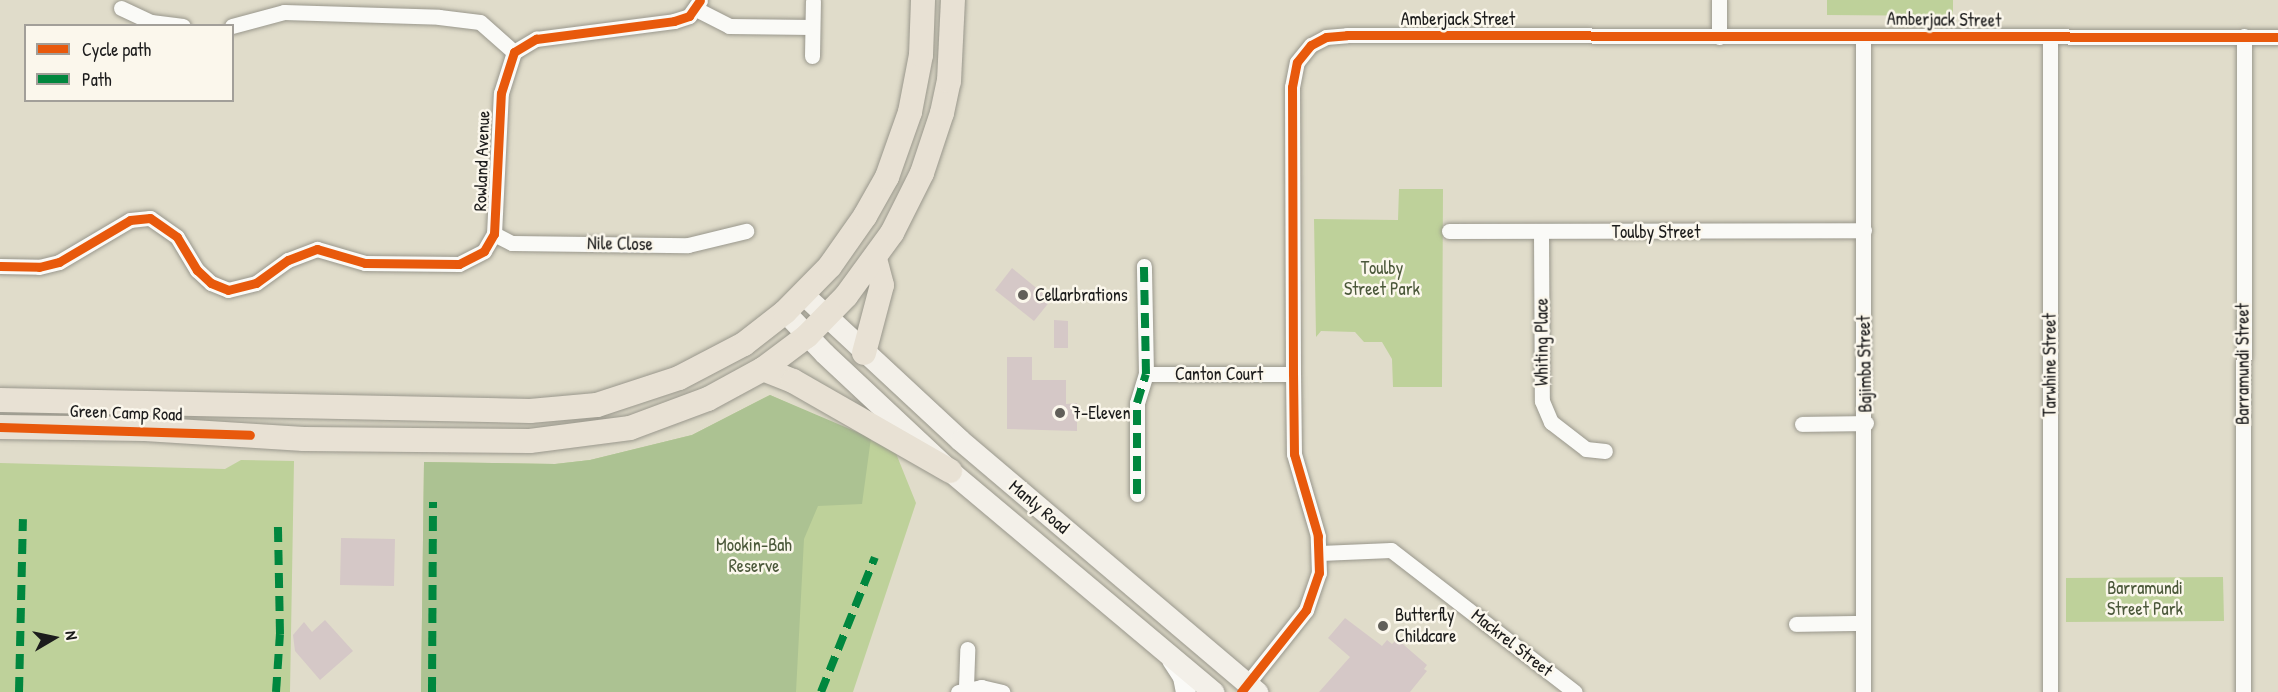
<!DOCTYPE html>
<html>
<head>
<meta charset="utf-8">
<style>
  body { margin:0 }
  #map { position:relative; width:2278px; height:692px; overflow:hidden; background:#e0dcca; font-family:"Patrick Hand",sans-serif }
  div>[style] { position:absolute }
  .green>* { inset:0; background:#bed19a }
  .forest>* { inset:0; background:#acc292 }
  .building>* { inset:0; background:#d5c8c7 }
  .roads { filter:drop-shadow(0 0 2px #99978c) drop-shadow(0 0 2px #99978c) }
  .minor>* { height:15px; margin:-7.5px; padding:0 7.5px; transform-origin:7.5px; border-radius:7.5px; background:#fafaf7 }
  .tertiary>* { height:20px; margin:-10px; padding:0 10px; transform-origin:10px; border-radius:10px; background:#fafaf7 }
  .secondary>* { height:21px; margin:-10.5px; padding:0 10.5px; transform-origin:10.5px; border-radius:10.5px; background:#f3f0e9 }
  .primary>* { height:24px; margin:-12px; padding:0 12px; transform-origin:12px; border-radius:12px; background:#e8e1d4 }
  .quiet>* { height:8px; margin-top:-4px; transform-origin:0; background:repeating-linear-gradient(90deg,#00873e 0 15px,transparent 0 23px) }
  .cycleway>* { height:9px; margin:-4.5px; padding:0 4.5px; transform-origin:4.5px; border-radius:4.5px; background:#e8590c }
  .dots>* { width:16px; height:16px; translate:-50% -50%; box-sizing:border-box; border:3px solid #fbf7ec; border-radius:50% }
  span { translate:-50% -50%; white-space:nowrap; text-align:center; line-height:1.15; -webkit-text-stroke:5px #fbf7ec; paint-order:stroke }
  .street-label { font-size:18px; color:#1c1c1c }
  .park-label { font-size:18px; color:#4b583a }
  .poi-label { font-size:18px; color:#1c1c1c }
  .left { translate:0 -50%; text-align:left }
  .legend { position:absolute; left:24px; top:24px; width:210px; height:78px; box-sizing:border-box; background:#fbf7ec; border:2px solid #a29f99; margin:0; padding:8px 10px; list-style:none; font-size:18px; color:#1c1c1c }
  .legend li { display:flex; align-items:center; gap:12px; height:30px }
  .legend b { width:30px; border:2px solid #a29f99 }
  .north { position:absolute; left:24px; top:608px; width:60px; height:60px; -webkit-text-stroke:4px #fbf7ec; paint-order:stroke; rotate:81deg; font-size:16px; font-weight:700; line-height:24px; text-align:center; color:#1c1c1c }
  .north::after { content:''; display:block; margin:auto; width:21px; height:27px; background:#1c1c1c; clip-path:polygon(50% 0,100% 100%,50% 72%,0 100%) }
</style>
</head>
<body>
<div id="map">
  <div class="green">
    <div style="clip-path:polygon(1827px 0,1953px 0,1953px 16px,1827px 15px)"></div>
    <div style="clip-path:polygon(1399px 189px,1443px 189px,1442px 387px,1393px 387px,1392px 359px,1382px 342px,1364px 342px,1355px 332px,1321px 331px,1316px 337px,1314px 219px,1398px 220px)"></div>
    <div style="clip-path:polygon(770px 395px,895px 451px,916px 503px,853px 692px,421px 692px,424px 462px,555px 464px,590px 460px,692px 435px)"></div>
    <div style="clip-path:polygon(241px 460px,294px 461px,290px 692px,0 692px,0 463px,225px 469px)"></div>
    <div style="clip-path:polygon(2223px 577px,2224px 621px,2066px 622px,2066px 578px)"></div>
  </div>
  <div class="forest">
    <div style="clip-path:polygon(770px 395px,871px 438px,862px 504px,818px 506px,804px 539px,796px 692px,421px 692px,424px 462px,555px 464px,590px 460px,692px 435px)"></div>
  </div>
  <div class="building">
    <div style="clip-path:polygon(1012px 268px,1051px 300px,1034px 321px,995px 290px)"></div>
    <div style="clip-path:polygon(1054px 320px,1068px 321px,1068px 348px,1054px 348px)"></div>
    <div style="clip-path:polygon(1007px 357px,1032px 357px,1032px 380px,1066px 380px,1066px 404px,1077px 403px,1077px 431px,1007px 429px)"></div>
    <div style="clip-path:polygon(341px 538px,395px 539px,394px 586px,340px 585px)"></div>
    <div style="clip-path:polygon(1345px 618px,1382px 646px,1387px 640px,1392px 644px,1397px 639px,1427px 665px,1424px 669px,1427px 671px,1410px 692px,1319px 692px,1350px 657px,1328px 638px)"></div>
    <div style="clip-path:polygon(325px 620px,353px 651px,320px 680px,295px 651px,293px 635px,304px 622px,312px 632px)"></div>
  </div>
  <div class="roads">
    <div class="minor">
      <div style="left:1719px;top:0;width:37px;rotate:90deg"></div>
      <div style="left:121px;top:8px;width:33px;rotate:25deg"></div>
      <div style="left:151px;top:22px;width:32px;rotate:7deg"></div>
      <div style="left:696px;top:9px;width:37px;rotate:27deg"></div>
      <div style="left:729px;top:26px;width:83px;rotate:0.7deg"></div>
      <div style="left:232px;top:26px;width:54px;rotate:-15.1deg"></div>
      <div style="left:284px;top:12px;width:155px;rotate:1.8deg"></div>
      <div style="left:439px;top:17px;width:41px;rotate:7deg"></div>
      <div style="left:480px;top:22px;width:45px;rotate:41.4deg"></div>
      <div style="left:812px;top:56px;width:55px;rotate:-89deg"></div>
      <div style="left:1449px;top:231px;width:415px;rotate:-0.1deg"></div>
      <div style="left:1541px;top:232px;width:169px;rotate:89.7deg"></div>
      <div style="left:1542px;top:401px;width:23px;rotate:67deg"></div>
      <div style="left:1551px;top:422px;width:44px;rotate:37.6deg"></div>
      <div style="left:1586px;top:449px;width:19px;rotate:6deg"></div>
      <div style="left:494px;top:234px;width:20px;rotate:27deg"></div>
      <div style="left:512px;top:243px;width:176px;rotate:0.7deg"></div>
      <div style="left:688px;top:245px;width:60px;rotate:-13.6deg"></div>
      <div style="left:0;top:266px;width:39px;rotate:1deg"></div>
      <div style="left:39px;top:267px;width:21px;rotate:-14deg"></div>
      <div style="left:59px;top:262px;width:82px;rotate:-30.6deg"></div>
      <div style="left:130px;top:220px;width:20px;rotate:-6deg"></div>
      <div style="left:150px;top:218px;width:33px;rotate:35deg"></div>
      <div style="left:177px;top:237px;width:39px;rotate:59deg"></div>
      <div style="left:197px;top:270px;width:19px;rotate:43deg"></div>
      <div style="left:211px;top:283px;width:18px;rotate:22deg"></div>
      <div style="left:228px;top:290px;width:29px;rotate:-14deg"></div>
      <div style="left:256px;top:283px;width:39px;rotate:-36deg"></div>
      <div style="left:288px;top:260px;width:31px;rotate:-21deg"></div>
      <div style="left:317px;top:249px;width:50px;rotate:16.3deg"></div>
      <div style="left:365px;top:263px;width:94px;rotate:0.6deg"></div>
      <div style="left:459px;top:264px;width:28px;rotate:-27deg"></div>
      <div style="left:484px;top:251px;width:20px;rotate:-60deg"></div>
      <div style="left:494px;top:234px;width:141px;rotate:-87.2deg"></div>
      <div style="left:501px;top:93px;width:43px;rotate:-72.4deg"></div>
      <div style="left:514px;top:52px;width:26px;rotate:-31deg"></div>
      <div style="left:536px;top:39px;width:139px;rotate:-7.4deg"></div>
      <div style="left:674px;top:21px;width:16px;rotate:-18deg"></div>
      <div style="left:689px;top:16px;width:19px;rotate:-55deg"></div>
      <div style="left:1146px;top:374px;width:147px"></div>
      <div style="left:1802px;top:424px;width:64px;rotate:-0.9deg"></div>
      <div style="left:1137px;top:494px;width:91px;rotate:-90deg"></div>
      <div style="left:1137px;top:403px;width:30px;rotate:-73deg"></div>
      <div style="left:1146px;top:374px;width:108px;rotate:-91.1deg"></div>
      <div style="left:1320px;top:553px;width:71px;rotate:-2.4deg"></div>
      <div style="left:1391px;top:550px;width:232px;rotate:37.7deg"></div>
      <div style="left:1796px;top:624px;width:67px;rotate:-0.9deg"></div>
      <div style="left:1247px;top:684px;width:95px;rotate:-51.4deg"></div>
      <div style="left:1306px;top:610px;width:39px;rotate:-71deg"></div>
      <div style="left:1319px;top:573px;width:37px;rotate:-92deg"></div>
      <div style="left:1318px;top:536px;width:85px;rotate:-106.3deg"></div>
      <div style="left:1294px;top:454px;width:80px;rotate:-90.7deg"></div>
      <div style="left:1293px;top:374px;width:287px;rotate:-90.2deg"></div>
      <div style="left:1292px;top:87px;width:25px;rotate:-79deg"></div>
      <div style="left:1297px;top:62px;width:22px;rotate:-51deg"></div>
      <div style="left:1311px;top:45px;width:17px;rotate:-28deg"></div>
      <div style="left:1326px;top:37px;width:21px;rotate:-5deg"></div>
      <div style="left:1347px;top:35px;width:931px;rotate:0.12deg"></div>
      <div style="left:966px;top:687px;width:38px;rotate:-88deg"></div>
      <div style="left:958px;top:692px;width:24px;rotate:-12deg"></div>
      <div style="left:981px;top:687px;width:22px;rotate:13deg"></div>
      <div style="left:1863px;top:692px;width:656px;rotate:-90deg"></div>
      <div style="left:2050px;top:692px;width:654px;rotate:-90deg"></div>
      <div style="left:2243px;top:692px;width:656px;rotate:-89.91deg"></div>
    </div>
    <div class="tertiary">
      <div style="left:1172px;top:660px;width:20px;rotate:57deg"></div>
      <div style="left:1183px;top:677px;width:15px;rotate:79deg"></div>
    </div>
    <div class="secondary">
      <div style="left:804px;top:295px;width:213px;rotate:42.9deg"></div>
      <div style="left:960px;top:440px;width:390px;rotate:40.3deg"></div>
      <div style="left:785px;top:312px;width:57px;rotate:46.4deg"></div>
      <div style="left:824px;top:353px;width:173px;rotate:43.1deg"></div>
      <div style="left:950px;top:471px;width:344px;rotate:40deg"></div>
    </div>
    <div class="primary">
      <div style="left:864px;top:353px;width:70px;rotate:-75.2deg"></div>
      <div style="left:882px;top:285px;width:27px;rotate:-105deg"></div>
      <div style="left:763px;top:369px;width:32px;rotate:22deg"></div>
      <div style="left:793px;top:381px;width:181px;rotate:29.8deg"></div>
      <div style="left:0;top:400px;width:530px;rotate:1.19deg"></div>
      <div style="left:530px;top:411px;width:67px;rotate:-5.1deg"></div>
      <div style="left:597px;top:405px;width:86px;rotate:-18.2deg"></div>
      <div style="left:679px;top:378px;width:73px;rotate:-27.6deg"></div>
      <div style="left:744px;top:344px;width:52px;rotate:-38deg"></div>
      <div style="left:785px;top:312px;width:64px;rotate:-45.6deg"></div>
      <div style="left:830px;top:266px;width:61px;rotate:-55deg"></div>
      <div style="left:865px;top:216px;width:45px;rotate:-60.6deg"></div>
      <div style="left:887px;top:177px;width:69px;rotate:-70.5deg"></div>
      <div style="left:910px;top:112px;width:58px;rotate:-79.1deg"></div>
      <div style="left:921px;top:55px;width:55px;rotate:-87.9deg"></div>
      <div style="left:0;top:427px;width:145px;rotate:0.8deg"></div>
      <div style="left:145px;top:429px;width:159px;rotate:3.6deg"></div>
      <div style="left:304px;top:439px;width:226px;rotate:0.5deg"></div>
      <div style="left:530px;top:441px;width:101px;rotate:-7.4deg"></div>
      <div style="left:630px;top:428px;width:83px;rotate:-20.4deg"></div>
      <div style="left:708px;top:399px;width:63px;rotate:-28.6deg"></div>
      <div style="left:763px;top:369px;width:55px;rotate:-36.9deg"></div>
      <div style="left:807px;top:336px;width:56px;rotate:-45.7deg"></div>
      <div style="left:846px;top:296px;width:78px;rotate:-53.9deg"></div>
      <div style="left:892px;top:233px;width:67px;rotate:-63.4deg"></div>
      <div style="left:922px;top:173px;width:63px;rotate:-71.6deg"></div>
      <div style="left:942px;top:113px;width:33px;rotate:-78deg"></div>
      <div style="left:949px;top:81px;width:81px;rotate:-87.2deg"></div>
    </div>
  </div>
  <div class="quiet">
    <div style="left:1137px;top:494px;width:91px;rotate:-90deg"></div>
    <div style="left:1137px;top:403px;width:30px;rotate:-73deg"></div>
    <div style="left:1146px;top:374px;width:108px;rotate:-91.1deg"></div>
    <div style="left:19px;top:692px;width:173px;rotate:-88.7deg"></div>
    <div style="left:276px;top:692px;width:58px;rotate:-86.1deg"></div>
    <div style="left:280px;top:634px;width:107px;rotate:-91.1deg"></div>
    <div style="left:432px;top:692px;width:190px;rotate:-89.7deg"></div>
    <div style="left:821px;top:692px;width:145px;rotate:-68.2deg"></div>
  </div>
  <div class="cycleway">
    <div style="left:0;top:266px;width:39px;rotate:1deg"></div>
    <div style="left:39px;top:267px;width:21px;rotate:-14deg"></div>
    <div style="left:59px;top:262px;width:82px;rotate:-30.6deg"></div>
    <div style="left:130px;top:220px;width:20px;rotate:-6deg"></div>
    <div style="left:150px;top:218px;width:33px;rotate:35deg"></div>
    <div style="left:177px;top:237px;width:39px;rotate:59deg"></div>
    <div style="left:197px;top:270px;width:19px;rotate:43deg"></div>
    <div style="left:211px;top:283px;width:18px;rotate:22deg"></div>
    <div style="left:228px;top:290px;width:29px;rotate:-14deg"></div>
    <div style="left:256px;top:283px;width:39px;rotate:-36deg"></div>
    <div style="left:288px;top:260px;width:31px;rotate:-21deg"></div>
    <div style="left:317px;top:249px;width:50px;rotate:16.3deg"></div>
    <div style="left:365px;top:263px;width:94px;rotate:0.6deg"></div>
    <div style="left:459px;top:264px;width:28px;rotate:-27deg"></div>
    <div style="left:484px;top:251px;width:20px;rotate:-60deg"></div>
    <div style="left:494px;top:234px;width:141px;rotate:-87.2deg"></div>
    <div style="left:501px;top:93px;width:43px;rotate:-72.4deg"></div>
    <div style="left:514px;top:52px;width:26px;rotate:-31deg"></div>
    <div style="left:536px;top:39px;width:139px;rotate:-7.4deg"></div>
    <div style="left:674px;top:21px;width:16px;rotate:-18deg"></div>
    <div style="left:689px;top:16px;width:19px;rotate:-55deg"></div>
    <div style="left:0;top:427px;width:250px;rotate:1.8deg"></div>
    <div style="left:1241px;top:692px;width:105px;rotate:-51.6deg"></div>
    <div style="left:1306px;top:610px;width:39px;rotate:-71deg"></div>
    <div style="left:1319px;top:573px;width:37px;rotate:-92deg"></div>
    <div style="left:1318px;top:536px;width:85px;rotate:-106.3deg"></div>
    <div style="left:1294px;top:454px;width:80px;rotate:-90.7deg"></div>
    <div style="left:1293px;top:374px;width:287px;rotate:-90.2deg"></div>
    <div style="left:1292px;top:87px;width:25px;rotate:-79deg"></div>
    <div style="left:1297px;top:62px;width:22px;rotate:-51deg"></div>
    <div style="left:1311px;top:45px;width:17px;rotate:-28deg"></div>
    <div style="left:1326px;top:37px;width:21px;rotate:-5deg"></div>
    <div style="left:1347px;top:35px;width:931px;rotate:0.12deg"></div>
  </div>
  <div class="dots">
    <div style="left:1023px;top:295px;background:#615f59"></div>
    <div style="left:1060px;top:413px;background:#615f59"></div>
    <div style="left:1383px;top:626px;background:#615f59"></div>
  </div>
  <div class="street-label">
    <span style="left:1458px;top:19px">Amberjack Street</span>
    <span style="left:1944px;top:20px;rotate:1deg">Amberjack Street</span>
    <span style="left:482px;top:161px;rotate:-88deg">Rowland Avenue</span>
    <span style="left:1656px;top:232px">Toulby Street</span>
    <span style="left:620px;top:244px;rotate:1deg">Nile Close</span>
    <span style="left:1542px;top:342px;rotate:-90deg">Whiting Place</span>
    <span style="left:1865px;top:364px;rotate:-91deg">Bajimba Street</span>
    <span style="left:2243px;top:364px;rotate:-90deg">Barramundi Street</span>
    <span style="left:2050px;top:365px;rotate:-90deg">Tarwhine Street</span>
    <span style="left:1219px;top:374px">Canton Court</span>
    <span style="left:126px;top:413px;rotate:2deg">Green Camp Road</span>
    <span style="left:1039px;top:507px;rotate:40deg">Manly Road</span>
    <span style="left:1512px;top:643px;rotate:38deg">Mackrel Street</span>
  </div>
  <div class="park-label">
    <span style="left:1382px;top:279px">Toulby<br>Street Park</span>
    <span style="left:754px;top:556px">Mookin-Bah<br>Reserve</span>
    <span style="left:2145px;top:599px">Barramundi<br>Street Park</span>
  </div>
  <div class="poi-label">
    <span class="left" style="left:1035px;top:295px">Cellarbrations</span>
    <span class="left" style="left:1072px;top:413px">7-Eleven</span>
    <span class="left" style="left:1395px;top:626px">Butterfly<br>Childcare</span>
  </div>
  <ul class="legend">
  <li><b style="height:8px;background:#e8590c"></b>Cycle path</li>
  <li><b style="height:8px;background:#00873e"></b>Path</li>
  </ul>
  <div class="north">N</div>
</div>
</body>
</html>
